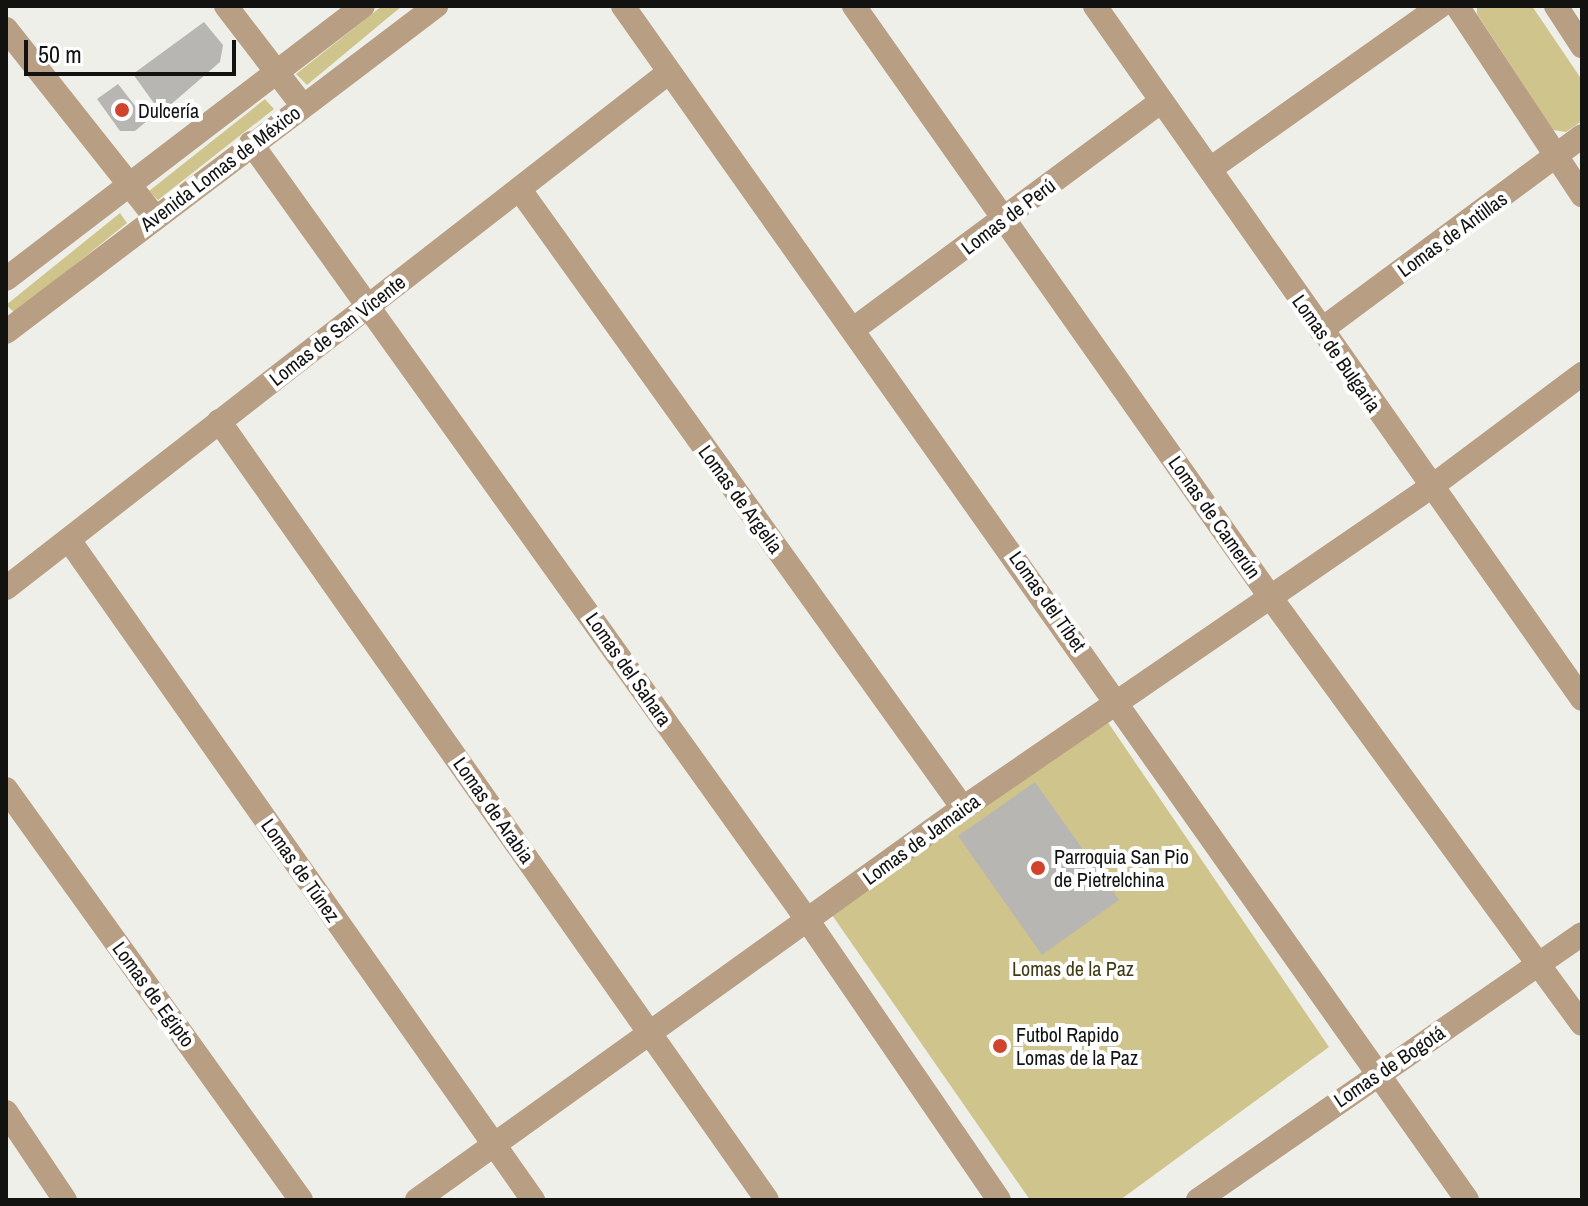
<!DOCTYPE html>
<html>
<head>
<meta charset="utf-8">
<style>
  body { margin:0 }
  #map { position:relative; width:1588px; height:1206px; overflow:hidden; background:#efefea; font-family:"Archivo Narrow",sans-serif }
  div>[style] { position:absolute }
  .green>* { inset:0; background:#cfc58c }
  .building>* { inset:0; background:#b7b6b2 }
  .minor>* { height:24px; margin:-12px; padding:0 12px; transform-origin:12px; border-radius:12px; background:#b89e83 }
  .dots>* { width:22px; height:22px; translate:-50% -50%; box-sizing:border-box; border:4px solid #fff; border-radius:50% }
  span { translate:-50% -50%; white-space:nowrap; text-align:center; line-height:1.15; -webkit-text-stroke:8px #fff; paint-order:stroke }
  .poi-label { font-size:20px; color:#121210 }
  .left { translate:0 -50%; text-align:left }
  .street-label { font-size:20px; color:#121210 }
  .park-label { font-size:20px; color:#403a15 }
  .frame { position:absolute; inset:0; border:8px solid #121210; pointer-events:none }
  .scale { position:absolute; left:24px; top:40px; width:212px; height:36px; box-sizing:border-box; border:4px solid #121210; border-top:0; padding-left:10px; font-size:24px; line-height:28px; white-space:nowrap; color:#121210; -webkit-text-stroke:6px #fff; paint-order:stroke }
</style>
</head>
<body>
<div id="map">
  <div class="green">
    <div style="clip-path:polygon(382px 6px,402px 6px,307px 85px,296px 74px)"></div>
    <div style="clip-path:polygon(1477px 6px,1532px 6px,1582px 80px,1582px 121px,1566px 132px,1553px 130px,1477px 14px)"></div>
    <div style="clip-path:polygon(265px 99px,274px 109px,158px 200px,149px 191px)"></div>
    <div style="clip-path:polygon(120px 213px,127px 223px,15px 313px,6px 305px)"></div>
    <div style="clip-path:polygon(1107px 721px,1329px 1047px,1120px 1200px,1030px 1200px,832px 915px)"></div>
  </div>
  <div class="building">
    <div style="clip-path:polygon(204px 22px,223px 45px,220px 62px,161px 113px,133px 74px)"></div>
    <div style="clip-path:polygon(118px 84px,147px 121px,135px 131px,120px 131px,97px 99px)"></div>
    <div style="clip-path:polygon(1035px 782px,1119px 900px,1042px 955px,958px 836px)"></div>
  </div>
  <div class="minor">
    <div style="left:226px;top:6px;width:125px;rotate:52.5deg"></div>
    <div style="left:623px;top:6px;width:1462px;rotate:54.74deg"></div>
    <div style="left:854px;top:6px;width:724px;rotate:54.84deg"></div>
    <div style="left:1271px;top:598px;width:527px;rotate:53.87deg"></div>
    <div style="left:1095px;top:6px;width:847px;rotate:54.9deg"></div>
    <div style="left:1457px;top:6px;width:227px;rotate:56.5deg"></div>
    <div style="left:1556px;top:6px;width:48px;rotate:57deg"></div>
    <div style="left:6px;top:29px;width:240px;rotate:51.6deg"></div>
    <div style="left:251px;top:143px;width:957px;rotate:54.4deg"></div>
    <div style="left:808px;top:921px;width:338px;rotate:55.6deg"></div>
    <div style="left:1210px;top:169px;width:282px;rotate:-35.3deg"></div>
    <div style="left:520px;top:190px;width:760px;rotate:54.37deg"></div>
    <div style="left:6px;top:279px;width:449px;rotate:-37.4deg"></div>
    <div style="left:855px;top:328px;width:380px;rotate:-36.5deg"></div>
    <div style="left:1321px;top:330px;width:325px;rotate:-36.6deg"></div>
    <div style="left:6px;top:332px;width:540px;rotate:-37.17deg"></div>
    <div style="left:219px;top:421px;width:952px;rotate:54.87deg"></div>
    <div style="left:69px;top:540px;width:807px;rotate:54.89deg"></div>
    <div style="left:6px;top:588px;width:839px;rotate:-37.88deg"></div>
    <div style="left:6px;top:789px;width:506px;rotate:54.33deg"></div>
    <div style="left:6px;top:1112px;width:106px;rotate:56.2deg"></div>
    <div style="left:417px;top:1200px;width:672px;rotate:-35.68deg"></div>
    <div style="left:963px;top:808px;width:568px;rotate:-34.45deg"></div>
    <div style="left:1431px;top:487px;width:189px;rotate:-36.8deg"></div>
    <div style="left:1198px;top:1200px;width:467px;rotate:-34.7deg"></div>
  </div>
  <div class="dots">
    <div style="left:122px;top:110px;background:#d0442e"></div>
    <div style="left:1038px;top:868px;background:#d0442e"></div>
    <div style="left:1000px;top:1046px;background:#d0442e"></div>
  </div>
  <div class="poi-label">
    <span class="left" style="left:138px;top:110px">Dulcería</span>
    <span class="left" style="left:1054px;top:868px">Parroquia San Pio<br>de Pietrelchina</span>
    <span class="left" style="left:1016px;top:1046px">Futbol Rapido<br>Lomas de la Paz</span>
  </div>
  <div class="street-label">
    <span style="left:220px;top:168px;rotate:-37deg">Avenida Lomas de México</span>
    <span style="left:1008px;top:216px;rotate:-37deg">Lomas de Perú</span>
    <span style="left:1452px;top:234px;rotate:-36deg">Lomas de Antillas</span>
    <span style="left:337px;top:330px;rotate:-38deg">Lomas de San Vicente</span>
    <span style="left:1337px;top:353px;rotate:55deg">Lomas de Bulgaria</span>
    <span style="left:741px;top:499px;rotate:54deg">Lomas de Argelia</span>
    <span style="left:1215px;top:517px;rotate:55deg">Lomas de Camerún</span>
    <span style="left:1048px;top:601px;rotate:55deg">Lomas del Tíbet</span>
    <span style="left:629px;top:669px;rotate:55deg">Lomas del Sahara</span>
    <span style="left:494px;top:810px;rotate:55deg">Lomas de Arabia</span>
    <span style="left:921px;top:839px;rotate:-36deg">Lomas de Jamaica</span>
    <span style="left:301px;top:870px;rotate:55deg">Lomas de Túnez</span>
    <span style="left:154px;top:994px;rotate:54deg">Lomas de Egipto</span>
    <span style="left:1389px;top:1066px;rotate:-34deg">Lomas de Bogotá</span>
  </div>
  <div class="park-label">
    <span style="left:1073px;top:968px">Lomas de la Paz</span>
  </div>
  <div class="frame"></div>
  <div class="scale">50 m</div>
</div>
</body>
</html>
